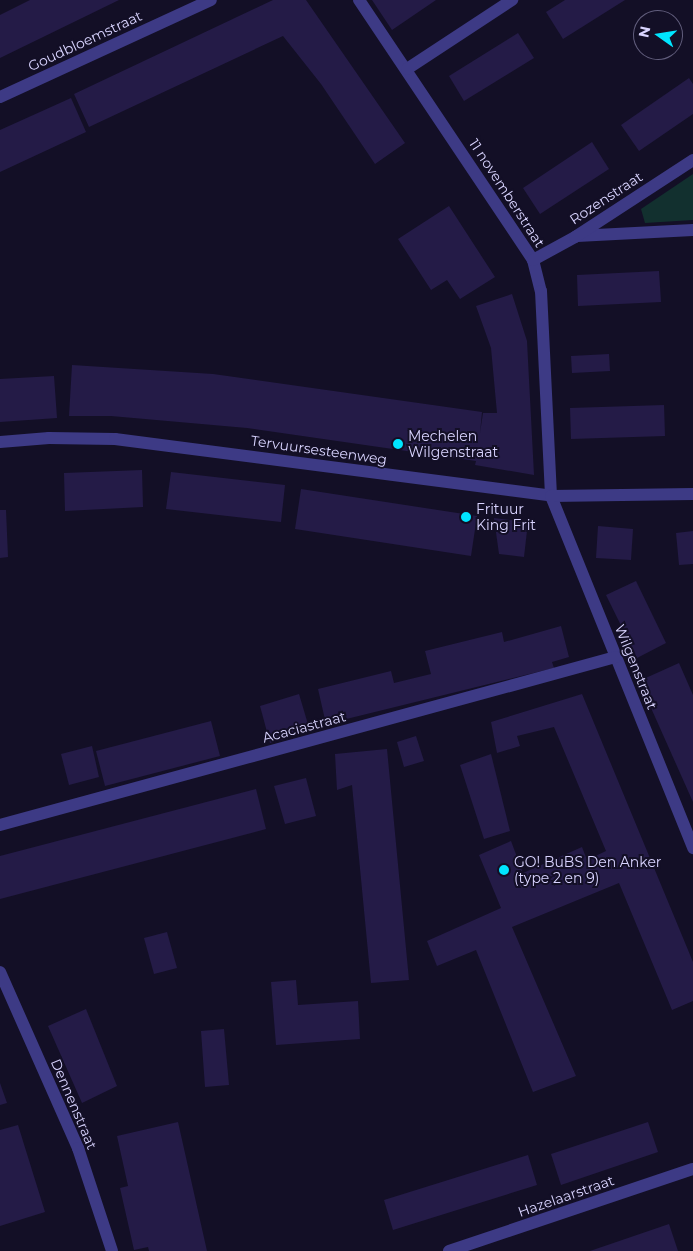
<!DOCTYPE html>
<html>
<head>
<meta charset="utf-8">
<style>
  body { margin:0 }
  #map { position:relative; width:693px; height:1251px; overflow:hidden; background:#130f26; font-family:Montserrat,sans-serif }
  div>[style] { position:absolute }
  .green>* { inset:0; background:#12302f }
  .building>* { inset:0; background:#241b47 }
  .minor>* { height:12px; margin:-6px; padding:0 6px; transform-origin:6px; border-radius:6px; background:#3d3a85 }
  .dots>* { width:14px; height:14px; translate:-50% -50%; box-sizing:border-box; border:2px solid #130f26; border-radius:50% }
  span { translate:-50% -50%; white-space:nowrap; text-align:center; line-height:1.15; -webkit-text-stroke:4px #130f26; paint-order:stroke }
  .street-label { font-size:14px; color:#d9d4ff }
  .poi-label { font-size:14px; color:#d9d4ff }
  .left { translate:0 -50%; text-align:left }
  .north { position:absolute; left:633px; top:10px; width:50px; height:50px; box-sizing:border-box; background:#130f26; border:1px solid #625e7d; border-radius:50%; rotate:283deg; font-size:14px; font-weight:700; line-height:20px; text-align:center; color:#d9d4ff }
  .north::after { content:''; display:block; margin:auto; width:18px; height:22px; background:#00e5ff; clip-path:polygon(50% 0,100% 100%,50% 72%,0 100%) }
</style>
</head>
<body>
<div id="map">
  <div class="green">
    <div style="clip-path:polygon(693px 174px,693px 220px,645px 223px,641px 209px)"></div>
  </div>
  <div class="building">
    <div style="clip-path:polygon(30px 0,119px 0,0 58px,0 15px)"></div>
    <div style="clip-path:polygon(273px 0,306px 0,405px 143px,375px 164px,321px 84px,283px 36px,89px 127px,74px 94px)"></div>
    <div style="clip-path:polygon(372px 0,436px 0,392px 30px)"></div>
    <div style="clip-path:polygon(565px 0,625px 0,563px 39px,546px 12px)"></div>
    <div style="clip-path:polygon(518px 33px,534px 58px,464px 101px,449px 76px)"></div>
    <div style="clip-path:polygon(689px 78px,693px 84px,693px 114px,639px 151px,621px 125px)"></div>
    <div style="clip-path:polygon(71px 98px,86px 132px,0 172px,0 130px)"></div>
    <div style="clip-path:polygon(592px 142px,609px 169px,540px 214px,523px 188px)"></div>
    <div style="clip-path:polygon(449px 206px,495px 277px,460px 299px,447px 280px,431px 290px,398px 239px)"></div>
    <div style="clip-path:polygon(659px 271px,661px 302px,578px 306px,577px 275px)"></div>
    <div style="clip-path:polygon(512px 294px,527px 341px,534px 475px,475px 465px,476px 461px,247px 428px,111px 416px,69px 416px,72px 365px,213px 374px,482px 412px,480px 433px,483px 413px,497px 413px,491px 348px,476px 306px)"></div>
    <div style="clip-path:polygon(609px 354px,610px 371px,572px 373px,571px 356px)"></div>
    <div style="clip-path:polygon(54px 376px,57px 418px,0 422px,0 379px)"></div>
    <div style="clip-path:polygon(664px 405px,665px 436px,571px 439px,570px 408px)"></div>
    <div style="clip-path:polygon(142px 470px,143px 507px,65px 511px,64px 473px)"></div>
    <div style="clip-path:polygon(171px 472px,285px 485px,281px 522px,166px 509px)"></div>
    <div style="clip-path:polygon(301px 489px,477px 516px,471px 556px,295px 529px)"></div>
    <div style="clip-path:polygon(0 510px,6px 510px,8px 557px,0 558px)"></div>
    <div style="clip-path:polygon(494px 518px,528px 522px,524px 557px,499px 554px)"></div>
    <div style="clip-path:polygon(598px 526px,633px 529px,631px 560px,596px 558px)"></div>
    <div style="clip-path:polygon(693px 531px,693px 564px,679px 565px,676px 533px)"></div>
    <div style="clip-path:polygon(636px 581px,666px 643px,637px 658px,606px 595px)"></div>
    <div style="clip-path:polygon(561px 626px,569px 657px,552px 662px,554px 668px,326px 724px,318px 689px,391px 671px,394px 683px,431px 674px,425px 651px,502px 632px,504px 642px)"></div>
    <div style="clip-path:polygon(679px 663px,693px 695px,693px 802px,639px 681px)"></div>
    <div style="clip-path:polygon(299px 694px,310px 731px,270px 743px,260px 706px)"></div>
    <div style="clip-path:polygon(582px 694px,693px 962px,693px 1001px,672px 1010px,619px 883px,512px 927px,576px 1076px,533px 1092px,476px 950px,437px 966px,427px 941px,501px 908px,479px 855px,511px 841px,523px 873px,582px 847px,587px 860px,606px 851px,554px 727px,517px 736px,520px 746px,497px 753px,491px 722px)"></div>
    <div style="clip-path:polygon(211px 721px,220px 756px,105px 786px,96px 751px)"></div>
    <div style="clip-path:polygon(416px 736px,424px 761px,404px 767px,397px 742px)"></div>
    <div style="clip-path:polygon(92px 746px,99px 777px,69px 785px,61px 754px)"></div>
    <div style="clip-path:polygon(387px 749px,409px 980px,371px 983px,352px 785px,337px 790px,335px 754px)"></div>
    <div style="clip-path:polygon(491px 754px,510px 831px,484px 839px,460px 765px)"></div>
    <div style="clip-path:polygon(306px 778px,316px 816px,285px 824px,274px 786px)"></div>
    <div style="clip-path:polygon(256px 789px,266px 829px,0 899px,0 856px)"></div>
    <div style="clip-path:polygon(167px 932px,177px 968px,154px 974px,144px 938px)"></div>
    <div style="clip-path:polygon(296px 980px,298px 1005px,358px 1001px,360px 1039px,276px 1045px,271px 982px)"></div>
    <div style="clip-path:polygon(86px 1009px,117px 1086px,82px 1103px,48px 1026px)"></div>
    <div style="clip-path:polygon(224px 1029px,229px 1085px,205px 1087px,201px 1031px)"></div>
    <div style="clip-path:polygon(0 1083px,7px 1103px,0 1105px)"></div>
    <div style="clip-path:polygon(178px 1122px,207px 1251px,149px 1251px,148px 1247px,134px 1250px,120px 1188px,128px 1186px,117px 1136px)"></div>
    <div style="clip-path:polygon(648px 1122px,658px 1152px,561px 1185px,551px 1154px)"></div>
    <div style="clip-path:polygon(18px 1125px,45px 1212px,0 1226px,0 1130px)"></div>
    <div style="clip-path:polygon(528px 1155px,537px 1185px,393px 1230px,384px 1200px)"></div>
    <div style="clip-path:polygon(669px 1224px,678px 1251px,590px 1251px)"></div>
  </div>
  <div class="minor">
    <div style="left:359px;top:0;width:313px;rotate:56.2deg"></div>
    <div style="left:533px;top:260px;width:32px;rotate:76deg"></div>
    <div style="left:541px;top:291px;width:205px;rotate:87.2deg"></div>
    <div style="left:551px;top:496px;width:380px;rotate:68deg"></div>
    <div style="left:407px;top:69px;width:126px;rotate:-33.3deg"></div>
    <div style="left:0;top:97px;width:232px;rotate:-24.7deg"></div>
    <div style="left:577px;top:236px;width:116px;rotate:-3deg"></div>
    <div style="left:533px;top:260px;width:48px;rotate:-28.7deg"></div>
    <div style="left:575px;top:237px;width:141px;rotate:-33.1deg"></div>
    <div style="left:0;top:442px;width:49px;rotate:-4.7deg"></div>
    <div style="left:49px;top:438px;width:66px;rotate:0.9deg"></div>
    <div style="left:115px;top:439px;width:440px;rotate:7.4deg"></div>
    <div style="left:551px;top:496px;width:142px;rotate:-0.8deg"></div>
    <div style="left:0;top:825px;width:638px;rotate:-15.26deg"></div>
    <div style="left:0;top:972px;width:193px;rotate:66.1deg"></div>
    <div style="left:78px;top:1148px;width:108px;rotate:71.7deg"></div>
    <div style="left:449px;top:1251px;width:257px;rotate:-18.6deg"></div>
  </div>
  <div class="dots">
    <div style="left:398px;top:444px;background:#00e5ff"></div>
    <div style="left:466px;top:517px;background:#00e5ff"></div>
    <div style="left:504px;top:870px;background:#00e5ff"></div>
  </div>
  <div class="street-label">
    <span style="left:85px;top:41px;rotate:-25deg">Goudbloemstraat</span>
    <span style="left:507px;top:193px;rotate:57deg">11 novemberstraat</span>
    <span style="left:606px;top:198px;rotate:-33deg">Rozenstraat</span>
    <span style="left:319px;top:450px;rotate:8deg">Tervuursesteenweg</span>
    <span style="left:636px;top:667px;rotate:68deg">Wilgenstraat</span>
    <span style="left:304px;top:727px;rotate:-15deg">Acaciastraat</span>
    <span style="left:74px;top:1104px;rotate:67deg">Dennenstraat</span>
    <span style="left:566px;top:1196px;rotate:-19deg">Hazelaarstraat</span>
  </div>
  <div class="poi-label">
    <span class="left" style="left:408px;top:444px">Mechelen<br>Wilgenstraat</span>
    <span class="left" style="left:476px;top:517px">Frituur<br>King Frit</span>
    <span class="left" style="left:514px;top:870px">GO! BuBS Den Anker<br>(type 2 en 9)</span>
  </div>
  <div class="north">N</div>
</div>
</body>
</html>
